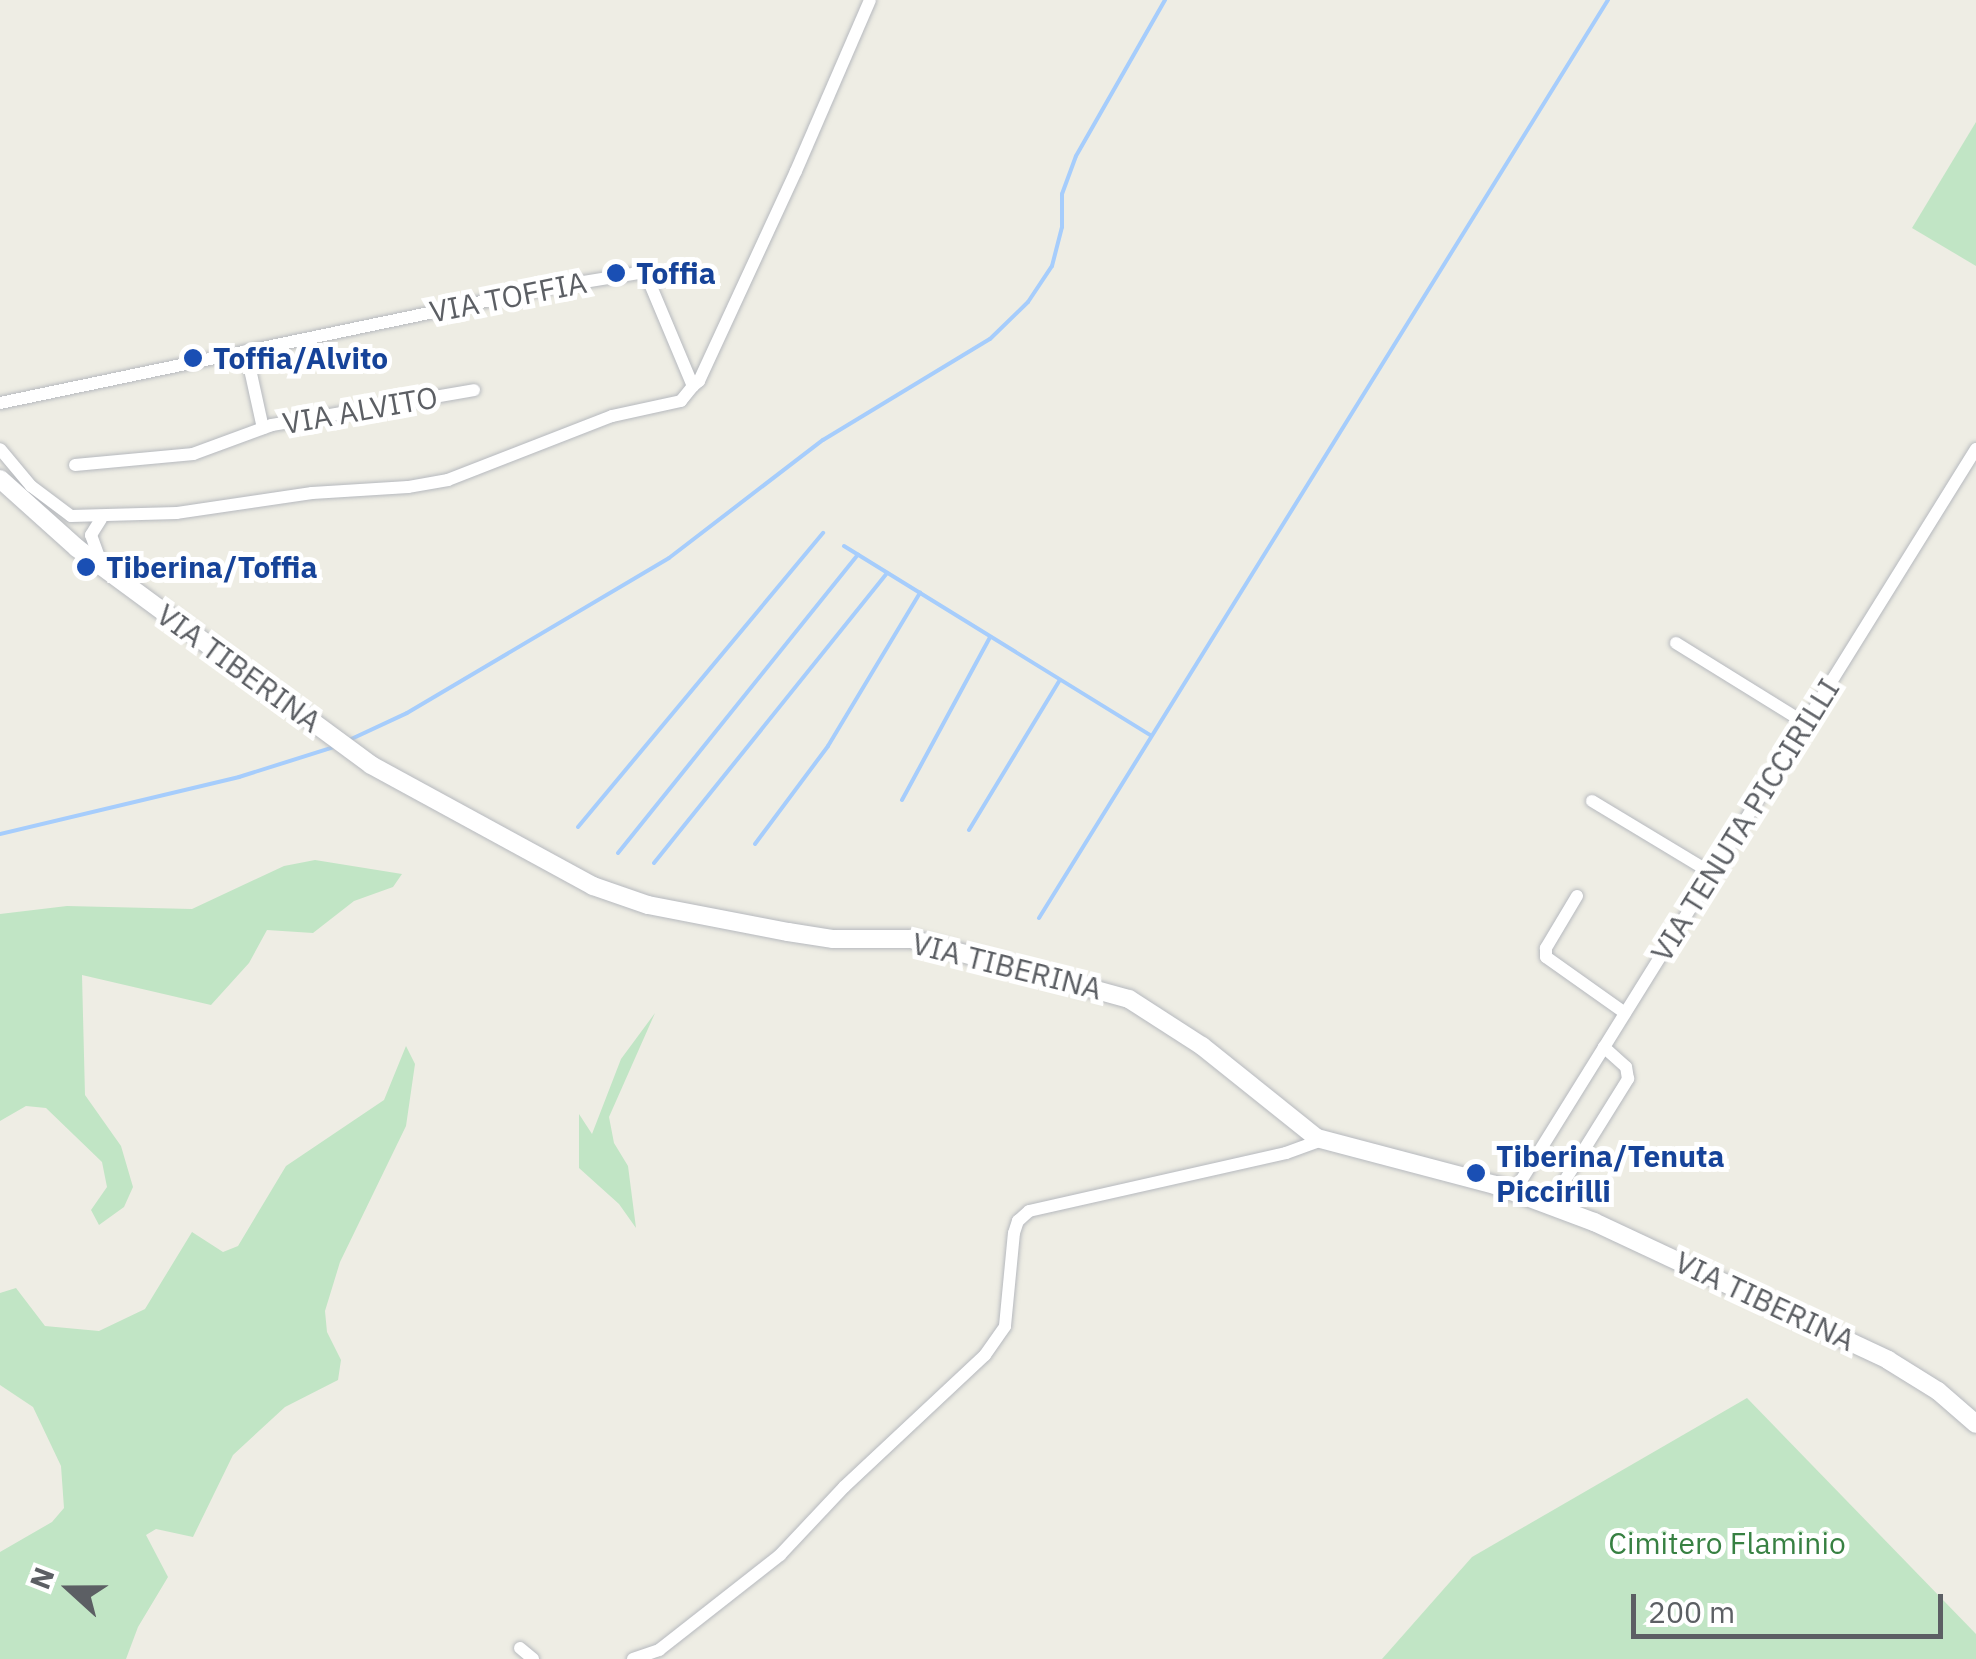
<!DOCTYPE html>
<html>
<head>
<meta charset="utf-8">
<style>
  body { margin:0 }
  #map { position:relative; width:1976px; height:1659px; overflow:hidden; background:#eeede4; font-family:"IBM Plex Sans",sans-serif }
  div>[style] { position:absolute }
  .green>* { inset:0; background:#c1e5c5 }
  .stream>* { height:4px; margin:-2px; padding:0 2px; transform-origin:2px; border-radius:2px; background:#a6cdfc }
  .roads { filter:drop-shadow(0 0 2px #b6b9be) drop-shadow(0 0 2px #b6b9be) }
  .minor>* { height:12px; margin:-6px; padding:0 6px; transform-origin:6px; border-radius:6px; background:#fff }
  .secondary>* { height:18px; margin:-9px; padding:0 9px; transform-origin:9px; border-radius:9px; background:#fff }
  .dots>* { width:28px; height:28px; translate:-50% -50%; box-sizing:border-box; border:5px solid #fff; border-radius:50% }
  span { translate:-50% -50%; white-space:nowrap; text-align:center; line-height:1.15; -webkit-text-stroke:10px #fff; paint-order:stroke }
  .transit-label { font-size:30px; color:#164399; font-weight:700 }
  .left { translate:0 -50%; text-align:left }
  .street-label { font-size:30px; color:#5c5f64 }
  .park-label { font-size:30px; color:#378042 }
  .north { position:absolute; left:20px; top:1539px; width:100px; height:100px; -webkit-text-stroke:8px #fff; paint-order:stroke; rotate:291deg; font-size:28px; font-weight:700; line-height:40px; text-align:center; color:#5c5f64 }
  .north::after { content:''; display:block; margin:auto; width:35px; height:45px; background:#5c5f64; clip-path:polygon(50% 0,100% 100%,50% 72%,0 100%) }
  .scale { position:absolute; left:1631px; top:1594px; width:312px; height:45px; box-sizing:border-box; border:5px solid #5c5f64; border-top:0; padding-left:12px; font-size:30px; line-height:35px; white-space:nowrap; color:#5c5f64; -webkit-text-stroke:8px #fff; paint-order:stroke }
</style>
</head>
<body>
<div id="map">
  <div class="green">
    <div style="clip-path:polygon(1976px 122px,1976px 266px,1912px 228px)"></div>
    <div style="clip-path:polygon(315px 860px,402px 874px,393px 887px,354px 901px,313px 933px,267px 930px,249px 963px,211px 1005px,82px 975px,85px 1095px,121px 1146px,133px 1187px,124px 1207px,99px 1225px,91px 1210px,107px 1187px,102px 1162px,46px 1108px,26px 1106px,0 1121px,0 914px,67px 906px,192px 909px,284px 866px)"></div>
    <div style="clip-path:polygon(655px 1013px,609px 1117px,614px 1143px,628px 1166px,636px 1228px,619px 1204px,579px 1168px,579px 1114px,592px 1134px,621px 1059px)"></div>
    <div style="clip-path:polygon(406px 1046px,415px 1064px,406px 1126px,340px 1262px,325px 1311px,327px 1332px,341px 1360px,338px 1380px,285px 1407px,233px 1455px,193px 1537px,156px 1529px,146px 1535px,168px 1577px,138px 1627px,126px 1659px,0 1659px,0 1552px,52px 1522px,64px 1508px,61px 1466px,33px 1407px,0 1385px,0 1293px,16px 1288px,45px 1326px,99px 1331px,145px 1309px,192px 1232px,223px 1252px,238px 1246px,286px 1166px,384px 1100px)"></div>
    <div style="clip-path:polygon(1747px 1398px,1976px 1634px,1976px 1659px,1382px 1659px,1472px 1557px)"></div>
  </div>
  <div class="stream">
    <div style="left:844px;top:546px;width:360px;rotate:31.7deg"></div>
    <div style="left:347px;top:741px;width:66px;rotate:-25deg"></div>
    <div style="left:407px;top:713px;width:304px;rotate:-30.6deg"></div>
    <div style="left:669px;top:558px;width:194px;rotate:-37.5deg"></div>
    <div style="left:823px;top:440px;width:195px;rotate:-31.2deg"></div>
    <div style="left:990px;top:339px;width:53px;rotate:-44.2deg"></div>
    <div style="left:1028px;top:302px;width:43px;rotate:-56.3deg"></div>
    <div style="left:1052px;top:266px;width:40px;rotate:-75.6deg"></div>
    <div style="left:1062px;top:227px;width:33px;rotate:-90deg"></div>
    <div style="left:1062px;top:194px;width:40px;rotate:-69.8deg"></div>
    <div style="left:1076px;top:156px;width:180px;rotate:-60.3deg"></div>
    <div style="left:902px;top:800px;width:185px;rotate:-61.6deg"></div>
    <div style="left:578px;top:827px;width:383px;rotate:-50.2deg"></div>
    <div style="left:969px;top:830px;width:175px;rotate:-58.8deg"></div>
    <div style="left:0;top:834px;width:246px;rotate:-13.4deg"></div>
    <div style="left:239px;top:777px;width:100px;rotate:-17.5deg"></div>
    <div style="left:755px;top:844px;width:122px;rotate:-53.3deg"></div>
    <div style="left:828px;top:746px;width:179px;rotate:-59deg"></div>
    <div style="left:618px;top:853px;width:383px;rotate:-51.2deg"></div>
    <div style="left:654px;top:863px;width:372px;rotate:-51.2deg"></div>
    <div style="left:1039px;top:918px;width:1080px;rotate:-58.21deg"></div>
  </div>
  <div class="roads">
    <div class="minor">
      <div style="left:246px;top:351px;width:79px;rotate:77.6deg"></div>
      <div style="left:693px;top:386px;width:8px;rotate:-40deg"></div>
      <div style="left:699px;top:381px;width:231px;rotate:-65.2deg"></div>
      <div style="left:796px;top:171px;width:186px;rotate:-66.6deg"></div>
      <div style="left:0;top:403px;width:565px;rotate:-11.85deg"></div>
      <div style="left:553px;top:287px;width:93px;rotate:-9.3deg"></div>
      <div style="left:645px;top:272px;width:124px;rotate:67.2deg"></div>
      <div style="left:693px;top:386px;width:19px;rotate:129deg"></div>
      <div style="left:681px;top:401px;width:71px;rotate:167.7deg"></div>
      <div style="left:612px;top:416px;width:176px;rotate:158.7deg"></div>
      <div style="left:448px;top:480px;width:41px;rotate:170.1deg"></div>
      <div style="left:408px;top:487px;width:96px;rotate:176.4deg"></div>
      <div style="left:312px;top:493px;width:136px;rotate:171.6deg"></div>
      <div style="left:177px;top:513px;width:106px;rotate:178.4deg"></div>
      <div style="left:71px;top:516px;width:50px;rotate:-143.1deg"></div>
      <div style="left:31px;top:486px;width:48px;rotate:-130deg"></div>
      <div style="left:75px;top:465px;width:119px;rotate:-5.3deg"></div>
      <div style="left:193px;top:454px;width:84px;rotate:-20.2deg"></div>
      <div style="left:272px;top:425px;width:205px;rotate:-9.8deg"></div>
      <div style="left:101px;top:519px;width:19px;rotate:122deg"></div>
      <div style="left:91px;top:535px;width:32px;rotate:70deg"></div>
      <div style="left:1676px;top:643px;width:152px;rotate:31.8deg"></div>
      <div style="left:1592px;top:801px;width:141px;rotate:31.1deg"></div>
      <div style="left:1577px;top:896px;width:61px;rotate:120.8deg"></div>
      <div style="left:1546px;top:948px;width:9px;rotate:90deg"></div>
      <div style="left:1546px;top:957px;width:97px;rotate:35.3deg"></div>
      <div style="left:1514px;top:1192px;width:875px;rotate:-58.13deg"></div>
      <div style="left:1549px;top:1206px;width:150px;rotate:-58.1deg"></div>
      <div style="left:1628px;top:1079px;width:12px;rotate:-99deg"></div>
      <div style="left:1626px;top:1067px;width:30px;rotate:-138deg"></div>
      <div style="left:520px;top:1648px;width:17px;rotate:40deg"></div>
      <div style="left:633px;top:1659px;width:28px;rotate:-19deg"></div>
      <div style="left:659px;top:1650px;width:154px;rotate:-38.1deg"></div>
      <div style="left:780px;top:1555px;width:93px;rotate:-46.7deg"></div>
      <div style="left:844px;top:1487px;width:193px;rotate:-43.1deg"></div>
      <div style="left:985px;top:1355px;width:35px;rotate:-55deg"></div>
      <div style="left:1005px;top:1326px;width:93px;rotate:-84.5deg"></div>
      <div style="left:1014px;top:1233px;width:13px;rotate:-72deg"></div>
      <div style="left:1018px;top:1221px;width:15px;rotate:-42deg"></div>
      <div style="left:1029px;top:1211px;width:263px;rotate:-12.7deg"></div>
      <div style="left:1286px;top:1153px;width:38px;rotate:-20deg"></div>
    </div>
    <div class="secondary">
      <div style="left:0;top:479px;width:103px;rotate:41.9deg"></div>
      <div style="left:77px;top:548px;width:365px;rotate:36.4deg"></div>
      <div style="left:371px;top:765px;width:253px;rotate:28.6deg"></div>
      <div style="left:593px;top:886px;width:58px;rotate:19.1deg"></div>
      <div style="left:648px;top:905px;width:143px;rotate:10.9deg"></div>
      <div style="left:788px;top:932px;width:46px;rotate:8.8deg"></div>
      <div style="left:833px;top:939px;width:78px"></div>
      <div style="left:911px;top:939px;width:226px;rotate:15.4deg"></div>
      <div style="left:1129px;top:999px;width:87px;rotate:32.8deg"></div>
      <div style="left:1202px;top:1046px;width:147px;rotate:38.7deg"></div>
      <div style="left:1317px;top:1138px;width:184px;rotate:14.8deg"></div>
      <div style="left:1495px;top:1185px;width:106px;rotate:20.5deg"></div>
      <div style="left:1594px;top:1222px;width:325px;rotate:25.1deg"></div>
      <div style="left:1888px;top:1360px;width:59px;rotate:31.8deg"></div>
      <div style="left:1938px;top:1391px;width:50px;rotate:41deg"></div>
    </div>
  </div>
  <div class="dots">
    <div style="left:616px;top:273px;background:#1a4fb4"></div>
    <div style="left:193px;top:358px;background:#1a4fb4"></div>
    <div style="left:86px;top:567px;background:#1a4fb4"></div>
    <div style="left:1476px;top:1173px;background:#1a4fb4"></div>
  </div>
  <div class="transit-label">
    <span class="left" style="left:636px;top:273px">Toffia</span>
    <span class="left" style="left:213px;top:358px">Toffia/Alvito</span>
    <span class="left" style="left:106px;top:567px">Tiberina/Toffia</span>
    <span class="left" style="left:1496px;top:1173px">Tiberina/Tenuta<br>Piccirilli</span>
  </div>
  <div class="street-label">
    <span style="left:508px;top:297px;rotate:-11deg">VIA TOFFIA</span>
    <span style="left:360px;top:410px;rotate:-10deg">VIA ALVITO</span>
    <span style="left:239px;top:668px;rotate:36deg">VIA TIBERINA</span>
    <span style="left:1745px;top:820px;rotate:-58deg">VIA TENUTA PICCIRILLI</span>
    <span style="left:1007px;top:966px;rotate:14deg">VIA TIBERINA</span>
    <span style="left:1765px;top:1301px;rotate:25deg">VIA TIBERINA</span>
  </div>
  <div class="park-label">
    <span style="left:1727px;top:1543px">Cimitero Flaminio</span>
  </div>
  <div class="north">N</div>
  <div class="scale">200 m</div>
</div>
</body>
</html>
